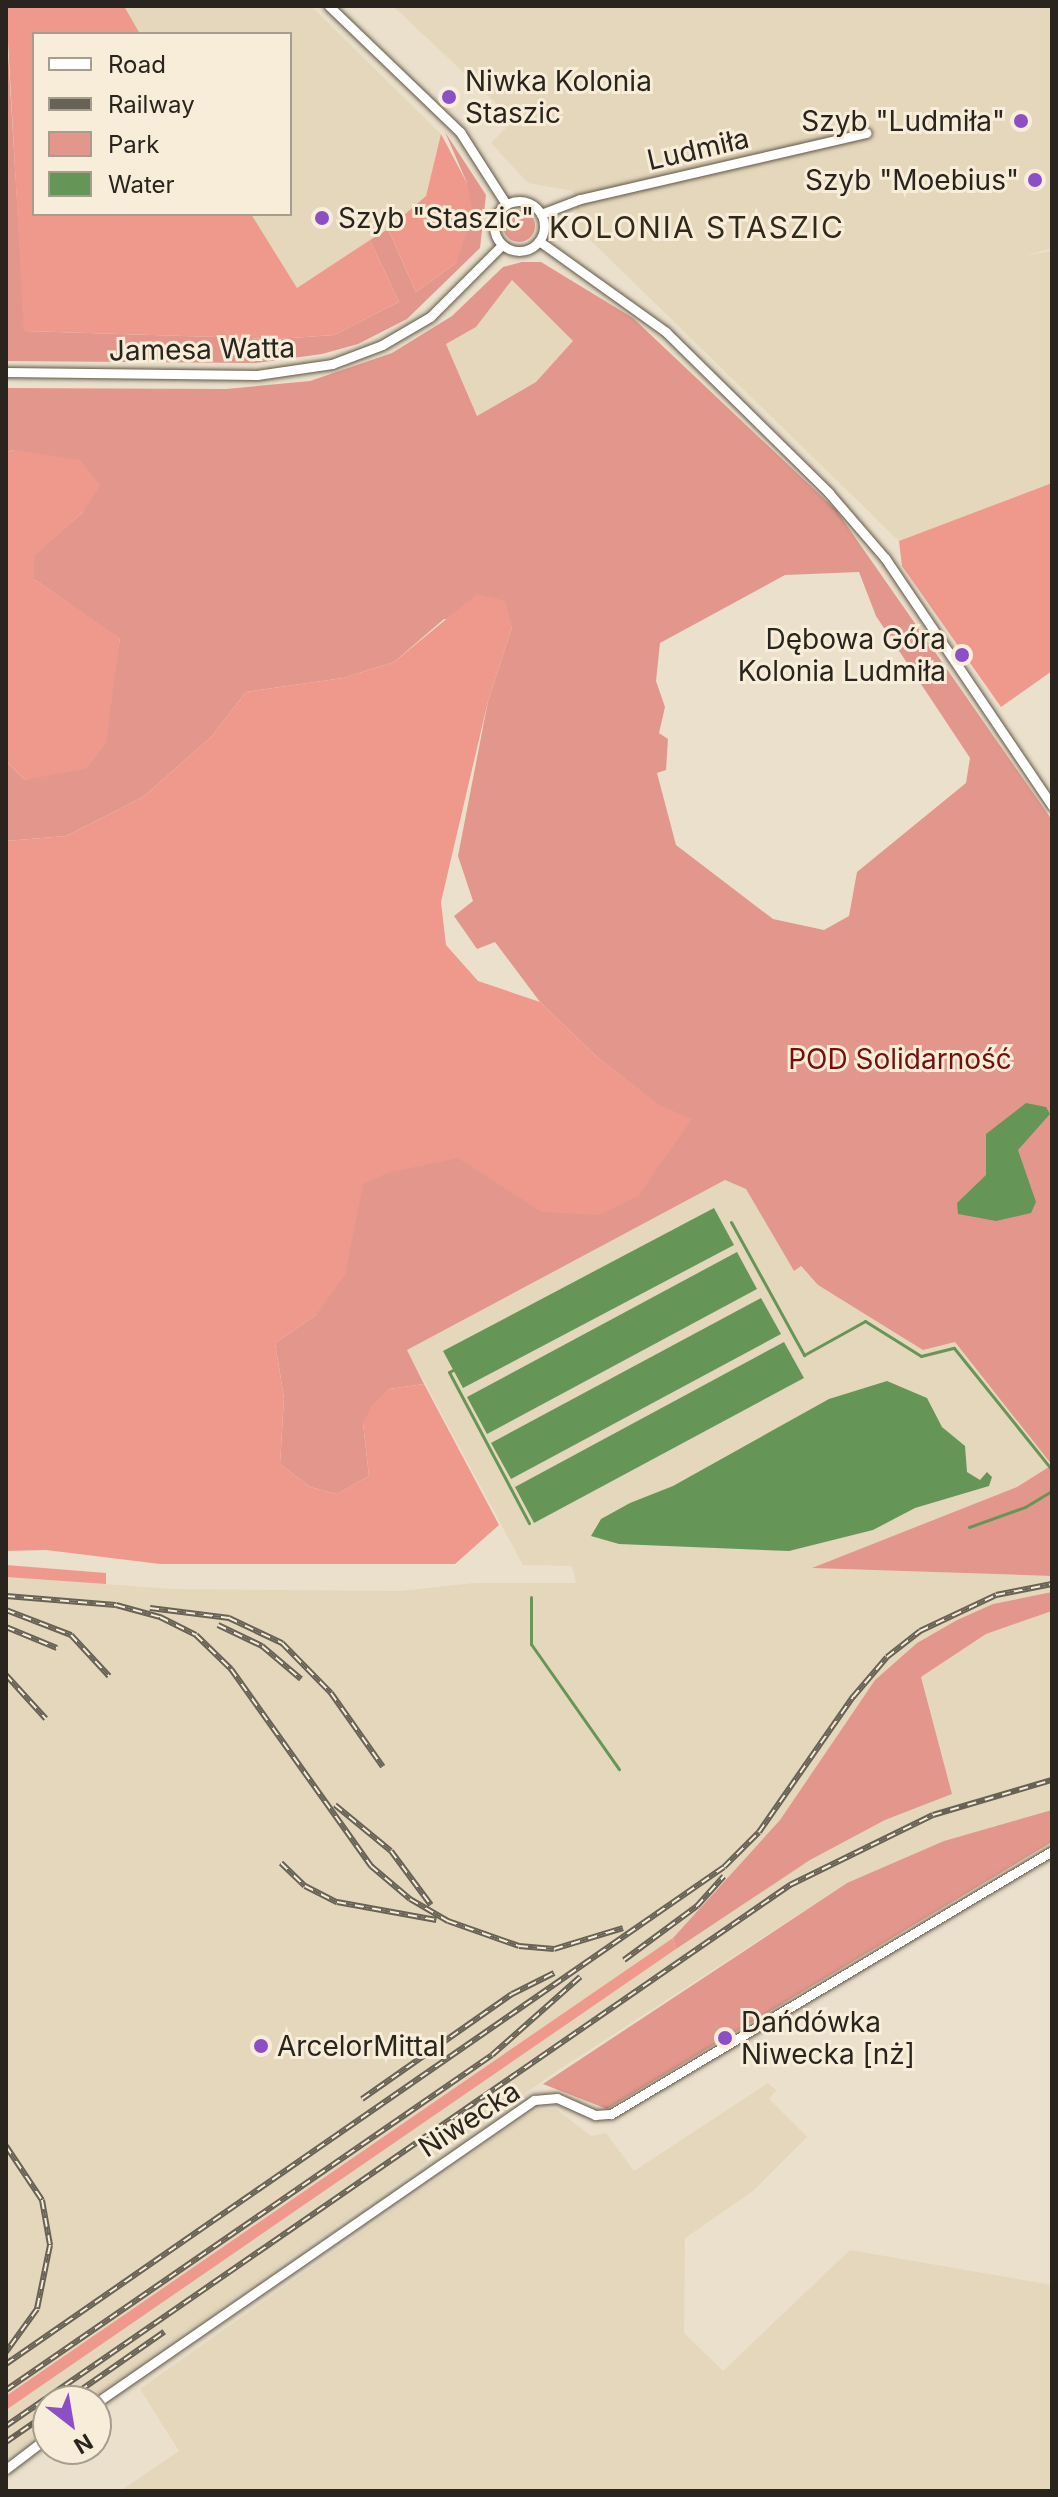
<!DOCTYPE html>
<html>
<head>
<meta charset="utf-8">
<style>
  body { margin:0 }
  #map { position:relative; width:1058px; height:2497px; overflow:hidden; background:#eae0cc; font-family:Inter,sans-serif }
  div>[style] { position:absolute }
  .built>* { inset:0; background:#e5d7bc }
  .green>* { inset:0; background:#e3978c }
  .round { border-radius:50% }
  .forest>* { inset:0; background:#ef998d }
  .water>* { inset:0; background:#659657 }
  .stream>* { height:3px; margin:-1.5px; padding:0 1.5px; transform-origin:1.5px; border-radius:1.5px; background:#659657 }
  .roads { filter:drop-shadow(0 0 2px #605746) drop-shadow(0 0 2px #605746) }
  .minor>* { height:9px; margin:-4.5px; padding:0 4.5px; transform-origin:4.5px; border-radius:4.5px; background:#fff }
  .minor>.ring { margin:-4.5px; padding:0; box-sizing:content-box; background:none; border:9px solid #fff; border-radius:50% }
  .rail>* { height:6px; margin-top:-3px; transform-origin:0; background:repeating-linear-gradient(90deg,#f7edd9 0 9px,#676156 0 18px); box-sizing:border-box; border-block:2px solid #676156 }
  .dots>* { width:22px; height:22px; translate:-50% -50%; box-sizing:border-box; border:4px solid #f7edd9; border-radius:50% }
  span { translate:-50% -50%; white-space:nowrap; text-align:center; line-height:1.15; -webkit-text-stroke:6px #f7edd9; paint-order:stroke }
  .poi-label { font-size:28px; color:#29251e }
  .left { translate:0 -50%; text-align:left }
  .right { translate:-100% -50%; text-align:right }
  .street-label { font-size:28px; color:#29251e }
  .park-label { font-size:28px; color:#750f0c }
  .neighbourhood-label { font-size:30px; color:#31291a; letter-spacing:2px }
  .frame { position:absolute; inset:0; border:8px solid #29251e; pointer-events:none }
  .legend { position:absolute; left:32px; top:32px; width:260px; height:184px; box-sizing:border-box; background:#f7edd9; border:2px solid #a59d8e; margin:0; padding:10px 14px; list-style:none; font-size:24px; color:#29251e }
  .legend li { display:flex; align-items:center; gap:16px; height:40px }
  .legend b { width:40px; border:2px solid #a59d8e }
  .north { position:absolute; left:32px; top:2385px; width:80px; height:80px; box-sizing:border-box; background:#f7edd9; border:2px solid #a59d8e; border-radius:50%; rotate:149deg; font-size:22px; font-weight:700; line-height:32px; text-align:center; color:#29251e }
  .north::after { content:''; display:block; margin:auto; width:28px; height:36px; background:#8d4fc5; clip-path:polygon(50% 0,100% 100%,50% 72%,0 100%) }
</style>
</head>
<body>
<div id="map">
  <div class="built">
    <div style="clip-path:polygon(124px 6px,311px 6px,441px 134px,426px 196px,400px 221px,297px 288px,251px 214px,290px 214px,290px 34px,140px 34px)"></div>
    <div style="clip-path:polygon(393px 6px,1052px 6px,1052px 248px,1025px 256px,1052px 251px,1052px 483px,899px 541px,580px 230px,573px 191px,528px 183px,491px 143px,514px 120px)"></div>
    <div style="clip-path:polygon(512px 280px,574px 341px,536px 382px,477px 416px,446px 344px,476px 327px)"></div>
    <div style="clip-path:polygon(725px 1180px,746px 1189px,794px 1270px,800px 1266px,818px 1285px,955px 1341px,1052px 1465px,1017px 1487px,814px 1568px,1052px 1576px,1052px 1592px,993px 1604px,957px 1620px,917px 1643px,875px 1680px,780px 1820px,673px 1938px,675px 1948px,810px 1860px,885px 1820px,952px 1794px,921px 1677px,986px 1634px,1052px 1611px,1052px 1810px,847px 1883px,557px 2071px,86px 2401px,48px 2401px,48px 2427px,6px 2458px,6px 1577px,174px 1589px,399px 1591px,475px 1583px,576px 1583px,572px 1566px,523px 1565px,407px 1350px)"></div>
    <div style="clip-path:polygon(768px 2083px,776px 2090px,769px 2099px,807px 2137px,753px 2191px,685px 2238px,684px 2333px,723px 2371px,850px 2250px,1052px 2285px,1052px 2491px,120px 2491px,179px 2451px,140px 2389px,523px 2118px,539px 2109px,556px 2109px,591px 2136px,606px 2133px,634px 2171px)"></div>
  </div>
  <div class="green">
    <div style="clip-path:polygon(6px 20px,25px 331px,277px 339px,334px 335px,399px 302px,370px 240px,388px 229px,416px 292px,456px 263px,467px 183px,445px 132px,486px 195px,480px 248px,407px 319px,358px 344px,322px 354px,256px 363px,6px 361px)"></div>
    <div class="round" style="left:503px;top:210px;width:32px;height:32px"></div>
    <div style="clip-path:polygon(evenodd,522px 262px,541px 262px,633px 318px,836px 510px,1052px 820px,1052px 1576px,812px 1568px,1017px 1487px,1052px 1465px,955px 1342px,923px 1350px,818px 1285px,801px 1266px,794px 1271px,746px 1189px,725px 1180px,407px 1350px,424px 1384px,389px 1389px,363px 1423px,369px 1476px,337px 1494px,310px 1487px,280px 1464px,284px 1398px,275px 1343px,316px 1315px,355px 1162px,658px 1105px,597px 1057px,540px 1002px,495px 942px,477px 949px,454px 916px,473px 901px,458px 856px,488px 701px,512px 627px,444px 619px,394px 662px,343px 678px,246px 692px,211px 737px,143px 797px,66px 836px,6px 841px,6px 761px,25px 780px,113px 673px,120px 639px,34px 579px,33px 556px,83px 512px,14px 450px,6px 452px,6px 388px,226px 389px,310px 381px,392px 353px,452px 316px,503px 267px,522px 262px,512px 280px,573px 341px,536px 382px,477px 416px,446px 344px,476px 327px,512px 280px,522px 262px,859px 572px,876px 616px,970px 758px,966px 783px,857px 872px,849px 916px,824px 930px,773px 919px,676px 845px,657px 773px,666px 770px,668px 739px,659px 733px,665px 707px,656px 681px,660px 643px,785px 575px,859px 572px)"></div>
    <div style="clip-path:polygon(1052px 1592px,1052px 1611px,986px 1634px,921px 1677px,952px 1794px,885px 1820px,810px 1860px,676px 1949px,673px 1938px,780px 1820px,875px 1680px,917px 1643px,957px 1620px,993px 1604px)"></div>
    <div style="clip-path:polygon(1052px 1810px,1052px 1842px,607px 2109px,543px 2084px,847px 1883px,944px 1841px)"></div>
  </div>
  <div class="forest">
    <div style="clip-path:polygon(6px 6px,124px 6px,140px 34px,34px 34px,34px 214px,251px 214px,297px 288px,370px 240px,399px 302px,334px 335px,277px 339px,24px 331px)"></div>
    <div style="clip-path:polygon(441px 134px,467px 183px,473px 215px,456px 263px,416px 292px,388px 229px,426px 196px)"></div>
    <div style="clip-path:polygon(14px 450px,80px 460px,100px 485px,83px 512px,34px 556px,34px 579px,120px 638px,106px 743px,87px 768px,25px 780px,6px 761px,6px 452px)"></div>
    <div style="clip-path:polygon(1052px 483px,1052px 671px,1001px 707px,902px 566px,899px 541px)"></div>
    <div style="clip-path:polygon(477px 594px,505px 601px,512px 627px,488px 701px,441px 902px,446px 945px,478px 981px,540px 1002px,597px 1057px,659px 1105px,692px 1119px,638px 1196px,599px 1215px,542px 1212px,458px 1158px,387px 1173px,363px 1184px,345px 1275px,316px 1315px,275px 1343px,284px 1398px,280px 1464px,310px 1487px,337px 1494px,369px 1476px,363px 1423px,372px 1405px,389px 1389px,424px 1384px,499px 1525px,455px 1564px,160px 1564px,46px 1550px,6px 1551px,6px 841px,66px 836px,143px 797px,211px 737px,246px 692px,343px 678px,394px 662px)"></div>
    <div style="clip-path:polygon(6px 1565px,106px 1573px,106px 1584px,6px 1577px)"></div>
    <div style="clip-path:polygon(673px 1938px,676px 1949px,6px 2410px,6px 2396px)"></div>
  </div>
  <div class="water">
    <div style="clip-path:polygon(1026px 1103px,1046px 1107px,1050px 1114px,1018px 1150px,1036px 1202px,1031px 1213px,996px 1221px,958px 1214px,957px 1203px,986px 1175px,986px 1134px)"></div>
    <div style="clip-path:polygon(714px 1208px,734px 1245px,463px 1388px,443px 1351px)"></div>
    <div style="clip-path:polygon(737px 1252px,757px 1289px,487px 1434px,467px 1397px)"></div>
    <div style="clip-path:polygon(761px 1298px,781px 1334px,511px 1479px,491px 1443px)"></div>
    <div style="clip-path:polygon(784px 1342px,804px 1378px,534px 1523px,515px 1487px)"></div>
    <div style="clip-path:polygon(887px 1381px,927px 1398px,942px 1427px,965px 1446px,967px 1472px,980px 1480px,987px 1472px,992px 1477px,989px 1486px,915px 1508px,873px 1530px,789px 1551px,619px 1544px,591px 1536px,601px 1519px,630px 1503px,673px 1486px,829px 1399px)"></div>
  </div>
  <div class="stream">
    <div style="left:731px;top:1222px;width:152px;rotate:61.2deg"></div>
    <div style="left:804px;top:1355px;width:70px;rotate:-29.1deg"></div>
    <div style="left:865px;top:1321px;width:66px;rotate:32deg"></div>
    <div style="left:921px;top:1356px;width:34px;rotate:-14deg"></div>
    <div style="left:954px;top:1348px;width:156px;rotate:51.2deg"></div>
    <div style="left:453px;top:1370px;width:4px;rotate:153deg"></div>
    <div style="left:449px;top:1372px;width:171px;rotate:62.1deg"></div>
    <div style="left:969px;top:1527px;width:59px;rotate:-19.7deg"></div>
    <div style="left:1025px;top:1507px;width:31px;rotate:-31deg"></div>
    <div style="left:531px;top:1597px;width:47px;rotate:90deg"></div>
    <div style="left:531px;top:1644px;width:153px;rotate:54.9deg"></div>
  </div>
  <div class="roads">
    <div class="minor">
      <div style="left:329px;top:6px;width:182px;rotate:43.9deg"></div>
      <div style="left:460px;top:132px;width:85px;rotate:57.4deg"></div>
      <div class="ring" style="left:494px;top:201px;width:41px;height:41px"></div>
      <div style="left:541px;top:214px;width:42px;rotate:-21deg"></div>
      <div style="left:580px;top:199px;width:294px;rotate:-13deg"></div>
      <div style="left:539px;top:241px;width:156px;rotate:35.6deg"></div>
      <div style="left:666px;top:332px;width:229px;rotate:44.6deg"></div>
      <div style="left:829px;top:493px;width:86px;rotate:49.3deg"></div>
      <div style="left:885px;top:558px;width:299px;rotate:56deg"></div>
      <div style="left:6px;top:372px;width:251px;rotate:0.7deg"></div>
      <div style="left:257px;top:375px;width:76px;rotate:-8.3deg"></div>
      <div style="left:332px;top:364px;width:53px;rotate:-20.8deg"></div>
      <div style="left:382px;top:345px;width:56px;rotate:-30.3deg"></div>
      <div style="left:430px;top:317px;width:102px;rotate:-45deg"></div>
      <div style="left:96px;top:2403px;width:533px;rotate:-34.67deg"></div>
      <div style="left:534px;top:2100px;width:23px;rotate:-5deg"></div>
      <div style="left:557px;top:2098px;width:42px;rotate:24.1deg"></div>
      <div style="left:595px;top:2115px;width:16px;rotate:-4deg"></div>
      <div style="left:611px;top:2114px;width:513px;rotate:-30.81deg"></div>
      <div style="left:6px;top:2469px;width:53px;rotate:-37.3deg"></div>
    </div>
  </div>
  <div class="rail">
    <div style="left:6px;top:1596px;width:110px;rotate:4.7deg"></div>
    <div style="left:116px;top:1605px;width:46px;rotate:15.3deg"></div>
    <div style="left:160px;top:1617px;width:40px;rotate:26.6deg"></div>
    <div style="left:196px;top:1635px;width:49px;rotate:44.2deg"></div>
    <div style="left:231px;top:1669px;width:242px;rotate:54.6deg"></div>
    <div style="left:371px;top:1866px;width:51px;rotate:40.2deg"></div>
    <div style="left:410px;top:1899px;width:44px;rotate:30.1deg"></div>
    <div style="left:448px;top:1921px;width:75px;rotate:19.4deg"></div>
    <div style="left:519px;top:1946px;width:35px;rotate:5deg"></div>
    <div style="left:554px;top:1949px;width:72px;rotate:-16.9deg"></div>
    <div style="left:150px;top:1608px;width:80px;rotate:7.2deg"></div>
    <div style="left:229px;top:1618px;width:59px;rotate:25.3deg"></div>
    <div style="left:282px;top:1643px;width:70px;rotate:45.6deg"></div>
    <div style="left:331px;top:1693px;width:90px;rotate:54.9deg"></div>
    <div style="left:6px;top:1610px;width:70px;rotate:21deg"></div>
    <div style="left:71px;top:1635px;width:56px;rotate:47.2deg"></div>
    <div style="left:218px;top:1625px;width:49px;rotate:25.5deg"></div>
    <div style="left:262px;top:1646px;width:51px;rotate:40.2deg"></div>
    <div style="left:6px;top:1627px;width:55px;rotate:22.4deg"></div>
    <div style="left:6px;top:1675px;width:59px;rotate:47.7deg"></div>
    <div style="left:335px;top:1805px;width:72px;rotate:39.4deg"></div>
    <div style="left:391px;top:1851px;width:67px;rotate:53.5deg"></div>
    <div style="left:281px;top:1863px;width:33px;rotate:44deg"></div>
    <div style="left:305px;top:1886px;width:36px;rotate:27deg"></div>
    <div style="left:337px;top:1902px;width:101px;rotate:10.3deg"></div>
    <div style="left:624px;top:1960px;width:91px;rotate:-36.5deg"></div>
    <div style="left:697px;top:1906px;width:40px;rotate:-48deg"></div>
    <div style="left:362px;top:2099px;width:183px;rotate:-35deg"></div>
    <div style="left:512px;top:1994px;width:47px;rotate:-26.6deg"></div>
    <div style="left:6px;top:2146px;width:65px;rotate:56.3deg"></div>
    <div style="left:42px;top:2200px;width:46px;rotate:79.9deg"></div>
    <div style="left:50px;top:2245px;width:65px;rotate:101.5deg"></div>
    <div style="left:37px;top:2309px;width:53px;rotate:125.8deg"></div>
    <div style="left:6px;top:2364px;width:873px;rotate:-34.69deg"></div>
    <div style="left:724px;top:1867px;width:49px;rotate:-45deg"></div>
    <div style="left:759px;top:1832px;width:165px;rotate:-55.2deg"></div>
    <div style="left:853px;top:1697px;width:52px;rotate:-49.6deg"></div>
    <div style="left:887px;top:1657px;width:42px;rotate:-38.2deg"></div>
    <div style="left:920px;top:1631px;width:84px;rotate:-25.3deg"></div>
    <div style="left:996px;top:1595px;width:57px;rotate:-11.1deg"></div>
    <div style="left:6px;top:2390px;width:590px;rotate:-34.58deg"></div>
    <div style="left:492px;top:2055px;width:118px;rotate:-41.6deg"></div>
    <div style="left:65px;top:2401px;width:121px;rotate:-34.9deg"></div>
    <div style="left:6px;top:2426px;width:953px;rotate:-34.61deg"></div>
    <div style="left:790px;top:1885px;width:159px;rotate:-26.1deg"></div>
    <div style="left:933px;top:1815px;width:124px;rotate:-16.4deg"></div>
    <div style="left:6px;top:2442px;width:51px;rotate:-34.6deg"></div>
  </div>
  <div class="dots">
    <div style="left:449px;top:97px;background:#8d4fc5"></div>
    <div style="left:1021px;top:121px;background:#8d4fc5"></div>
    <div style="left:1035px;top:180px;background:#8d4fc5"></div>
    <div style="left:322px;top:218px;background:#8d4fc5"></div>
    <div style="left:962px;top:655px;background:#8d4fc5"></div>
    <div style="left:725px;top:2038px;background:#8d4fc5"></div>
    <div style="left:261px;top:2046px;background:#8d4fc5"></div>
  </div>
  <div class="poi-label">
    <span class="left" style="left:465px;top:97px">Niwka Kolonia<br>Staszic</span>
    <span class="right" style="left:1005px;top:121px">Szyb "Ludmiła"</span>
    <span class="right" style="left:1019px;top:180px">Szyb "Moebius"</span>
    <span class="left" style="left:338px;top:218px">Szyb "Staszic"</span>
    <span class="right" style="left:946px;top:655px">Dębowa Góra<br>Kolonia Ludmiła</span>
    <span class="left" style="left:741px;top:2038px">Dańdówka<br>Niwecka [nż]</span>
    <span class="left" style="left:277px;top:2046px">ArcelorMittal</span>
  </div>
  <div class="street-label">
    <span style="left:698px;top:149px;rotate:-13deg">Ludmiła</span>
    <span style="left:202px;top:349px;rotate:-1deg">Jamesa Watta</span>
    <span style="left:469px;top:2119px;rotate:-33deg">Niwecka</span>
  </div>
  <div class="park-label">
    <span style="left:900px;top:1059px">POD Solidarność</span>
  </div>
  <div class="neighbourhood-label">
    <span style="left:697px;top:227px">KOLONIA STASZIC</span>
  </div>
  <div class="frame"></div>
  <ul class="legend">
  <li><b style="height:10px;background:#fff"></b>Road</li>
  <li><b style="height:10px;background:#676156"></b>Railway</li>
  <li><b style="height:22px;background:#e3978c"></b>Park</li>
  <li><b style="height:22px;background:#659657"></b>Water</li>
  </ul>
  <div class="north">N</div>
</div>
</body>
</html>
